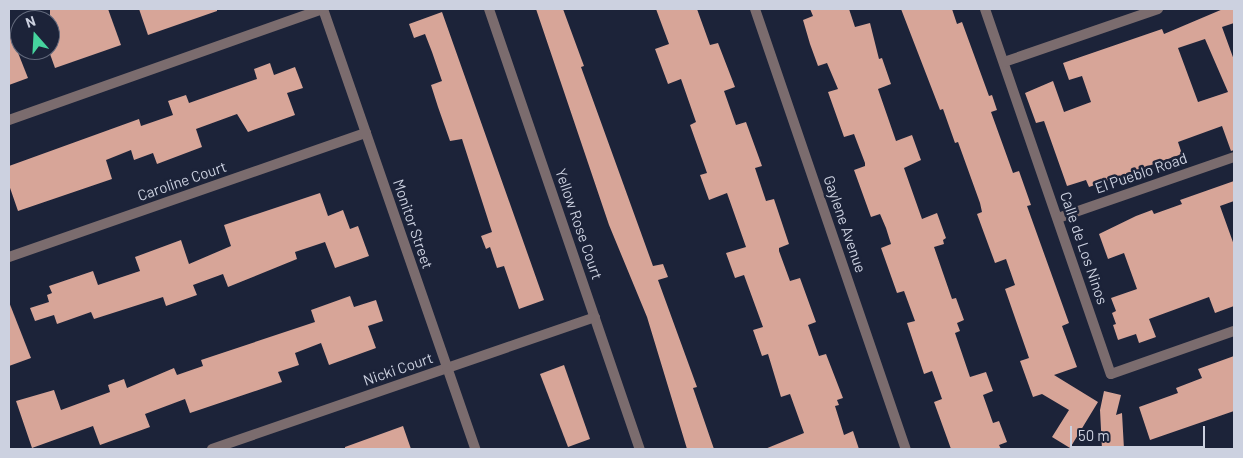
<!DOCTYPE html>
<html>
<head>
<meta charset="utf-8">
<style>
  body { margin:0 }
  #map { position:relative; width:1243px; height:458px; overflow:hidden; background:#1c2339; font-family:Barlow,sans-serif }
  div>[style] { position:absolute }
  .building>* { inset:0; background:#d7a598 }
  .service>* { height:10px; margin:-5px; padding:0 5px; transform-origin:5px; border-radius:5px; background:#7b6c6e }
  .minor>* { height:10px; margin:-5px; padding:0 5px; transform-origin:5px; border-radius:5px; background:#7b6c6e }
  .tertiary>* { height:10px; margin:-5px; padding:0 5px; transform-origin:5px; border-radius:5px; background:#7b6c6e }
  span { translate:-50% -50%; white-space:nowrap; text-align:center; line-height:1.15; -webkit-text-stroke:5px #1c2339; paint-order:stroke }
  .street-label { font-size:15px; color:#ccd1e0 }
  .frame { position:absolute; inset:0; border:10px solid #ccd1e0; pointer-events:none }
  .north { position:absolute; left:10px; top:10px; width:50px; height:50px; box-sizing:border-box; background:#1c2339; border:1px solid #62697c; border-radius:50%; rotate:341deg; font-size:14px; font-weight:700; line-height:20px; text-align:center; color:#ccd1e0 }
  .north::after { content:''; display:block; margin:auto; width:18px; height:22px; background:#46d49e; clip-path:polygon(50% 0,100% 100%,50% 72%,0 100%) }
  .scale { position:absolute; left:1070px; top:426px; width:135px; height:22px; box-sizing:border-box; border:2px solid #ccd1e0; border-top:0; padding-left:6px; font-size:15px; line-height:18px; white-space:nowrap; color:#ccd1e0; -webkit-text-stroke:4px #1c2339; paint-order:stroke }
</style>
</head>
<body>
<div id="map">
  <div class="building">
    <div style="clip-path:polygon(50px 9px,108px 9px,121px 45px,55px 68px,50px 54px)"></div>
    <div style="clip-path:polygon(139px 9px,217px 9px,217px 11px,148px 35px)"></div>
    <div style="clip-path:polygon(536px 9px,563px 9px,584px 66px,581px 67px,653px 266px,663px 264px,668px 277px,658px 280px,697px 387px,693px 388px,714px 449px,687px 449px,647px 317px,609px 225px)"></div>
    <div style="clip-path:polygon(656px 9px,697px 9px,710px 45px,718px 43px,735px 87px,724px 91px,736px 125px,746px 122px,762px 166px,755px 168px,766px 201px,774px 199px,789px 244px,779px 248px,779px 251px,790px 281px,800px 278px,816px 322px,808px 325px,819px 356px,826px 354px,843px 398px,837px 400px,839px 405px,835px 406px,844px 435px,853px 431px,859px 449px,765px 449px,804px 433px,790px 394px,781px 397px,768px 354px,762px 356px,753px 330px,763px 327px,744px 275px,735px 278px,726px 253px,746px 247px,727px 193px,709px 200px,700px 175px,707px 173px,690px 125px,696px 122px,681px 79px,668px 84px,655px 49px,669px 44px)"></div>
    <div style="clip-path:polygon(810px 9px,849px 9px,855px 27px,870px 23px,879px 59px,882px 58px,891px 84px,878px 89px,896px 141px,912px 135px,921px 160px,904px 168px,922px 219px,937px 213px,946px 238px,943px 240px,944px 244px,934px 247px,952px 299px,956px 298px,964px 320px,957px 323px,960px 331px,955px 333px,970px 377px,986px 372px,993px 391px,983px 395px,993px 423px,999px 421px,1007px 442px,999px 445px,1001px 449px,951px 449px,934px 402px,942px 399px,932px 371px,924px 374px,907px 323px,915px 321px,904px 291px,897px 293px,881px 248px,891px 244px,886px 228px,880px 214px,871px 217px,854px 170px,865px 166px,865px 163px,854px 134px,844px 137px,828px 92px,838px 89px,827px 63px,818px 66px,810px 44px,803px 20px,813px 16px)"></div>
    <div style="clip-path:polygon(901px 9px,952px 9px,957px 24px,962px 22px,989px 96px,992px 95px,997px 110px,991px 112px,1013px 173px,1019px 171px,1031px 205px,1027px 206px,1069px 323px,1062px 326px,1077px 367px,1054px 375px,1098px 402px,1070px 448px,1052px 437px,1069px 410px,1042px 394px,1033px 397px,1020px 361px,1029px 358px,1005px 289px,1015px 285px,1006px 259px,995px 263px,977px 214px,982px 212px,980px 203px,958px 142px,955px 143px,943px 109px,940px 110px)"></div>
    <div style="clip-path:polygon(evenodd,1223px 9px,1234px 9px,1234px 23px,1222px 27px,1234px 60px,1234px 150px,1231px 151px,1222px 126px,1178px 142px,1182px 154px,1089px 187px,1086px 180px,1067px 186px,1044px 121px,1036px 123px,1025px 93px,1053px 81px,1064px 112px,1091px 102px,1082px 76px,1069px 80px,1063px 63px,1162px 29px,1164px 34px,1223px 9px,1205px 39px,1228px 92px,1198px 102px,1178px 48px,1205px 39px)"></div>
    <div style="clip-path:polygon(442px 12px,544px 300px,519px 309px,504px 266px,497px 268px,490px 247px,486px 249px,481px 236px,492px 232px,462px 139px,450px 141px,438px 107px,431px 85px,442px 81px,432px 52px,425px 34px,414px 38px,409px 24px)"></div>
    <div style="clip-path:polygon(9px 30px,28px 78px,9px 85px)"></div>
    <div style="clip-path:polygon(270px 63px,274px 75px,295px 67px,303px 88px,287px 93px,295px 115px,248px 132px,237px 114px,196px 129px,202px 147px,157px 164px,153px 153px,134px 160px,131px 150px,106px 160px,112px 179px,18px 211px,9px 185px,9px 166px,139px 119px,141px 126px,173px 115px,168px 101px,186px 95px,189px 103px,257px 79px,254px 69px)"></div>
    <div style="clip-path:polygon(1234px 181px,1234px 201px,1220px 206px,1234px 245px,1234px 306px,1215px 313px,1209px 297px,1149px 319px,1156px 337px,1139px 343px,1136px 334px,1118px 340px,1113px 325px,1116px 324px,1112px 313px,1116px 311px,1111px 298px,1137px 289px,1124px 253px,1108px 259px,1099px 234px,1136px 216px,1152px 210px,1154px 214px,1182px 204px,1180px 200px)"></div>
    <div style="clip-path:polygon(320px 193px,328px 216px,343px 210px,350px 229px,358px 226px,369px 256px,335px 268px,325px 242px,295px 252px,297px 259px,228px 287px,223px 274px,193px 285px,197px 295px,166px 306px,163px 297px,94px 319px,91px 312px,57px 324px,54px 315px,35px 321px,30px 308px,49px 302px,47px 295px,52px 293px,49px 286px,93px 271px,98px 285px,140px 271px,135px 257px,181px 240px,189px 264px,231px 246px,224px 225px)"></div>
    <div style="clip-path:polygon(350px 296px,354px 307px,376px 300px,383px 321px,368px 326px,376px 348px,329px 365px,321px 343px,295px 353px,299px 365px,278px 372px,282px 382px,190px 413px,185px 399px,145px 414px,150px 427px,100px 445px,93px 426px,32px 448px,16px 401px,54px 390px,61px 410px,110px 392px,108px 385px,124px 379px,127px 388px,174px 368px,177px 375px,203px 366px,201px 360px,315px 322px,311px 310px)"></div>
    <div style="clip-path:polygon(9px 302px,31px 358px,9px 366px)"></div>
    <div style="clip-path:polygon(1234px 356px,1234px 411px,1150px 440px,1139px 407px,1178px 393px,1176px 388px,1202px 378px,1198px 369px)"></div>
    <div style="clip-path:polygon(564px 365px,590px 439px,568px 447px,540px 374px)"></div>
    <div style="clip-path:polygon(1104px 391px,1121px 395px,1116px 415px,1122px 413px,1124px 449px,1102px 449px,1100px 410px)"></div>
    <div style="clip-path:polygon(403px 426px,411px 449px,345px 449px,345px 447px)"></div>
  </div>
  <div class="service">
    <div style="left:985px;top:9px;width:386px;rotate:71deg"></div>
    <div style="left:1111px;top:374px;width:130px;rotate:-19.3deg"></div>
    <div style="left:1004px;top:62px;width:163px;rotate:-19deg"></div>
    <div style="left:1058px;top:218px;width:186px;rotate:-19.1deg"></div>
  </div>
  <div class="minor">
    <div style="left:489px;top:9px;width:465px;rotate:71.1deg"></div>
    <div style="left:755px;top:9px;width:465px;rotate:71.1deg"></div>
    <div style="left:9px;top:120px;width:332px;rotate:-19.5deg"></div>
    <div style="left:9px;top:257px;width:378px;rotate:-19.2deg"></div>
    <div style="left:212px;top:449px;width:405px;rotate:-19deg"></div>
  </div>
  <div class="tertiary">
    <div style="left:323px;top:9px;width:466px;rotate:70.9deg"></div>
  </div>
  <div class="street-label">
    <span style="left:1141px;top:173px;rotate:-19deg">El Pueblo Road</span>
    <span style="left:182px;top:181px;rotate:-19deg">Caroline Court</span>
    <span style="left:413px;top:224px;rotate:71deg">Monitor Street</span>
    <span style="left:579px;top:224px;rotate:71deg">Yellow Rose Court</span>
    <span style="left:845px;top:224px;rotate:71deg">Gaylene Avenue</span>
    <span style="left:1084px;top:248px;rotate:71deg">Calle de Los Ninos</span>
    <span style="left:398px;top:369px;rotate:-19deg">Nicki Court</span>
  </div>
  <div class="frame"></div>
  <div class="north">N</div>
  <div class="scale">50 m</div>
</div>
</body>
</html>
